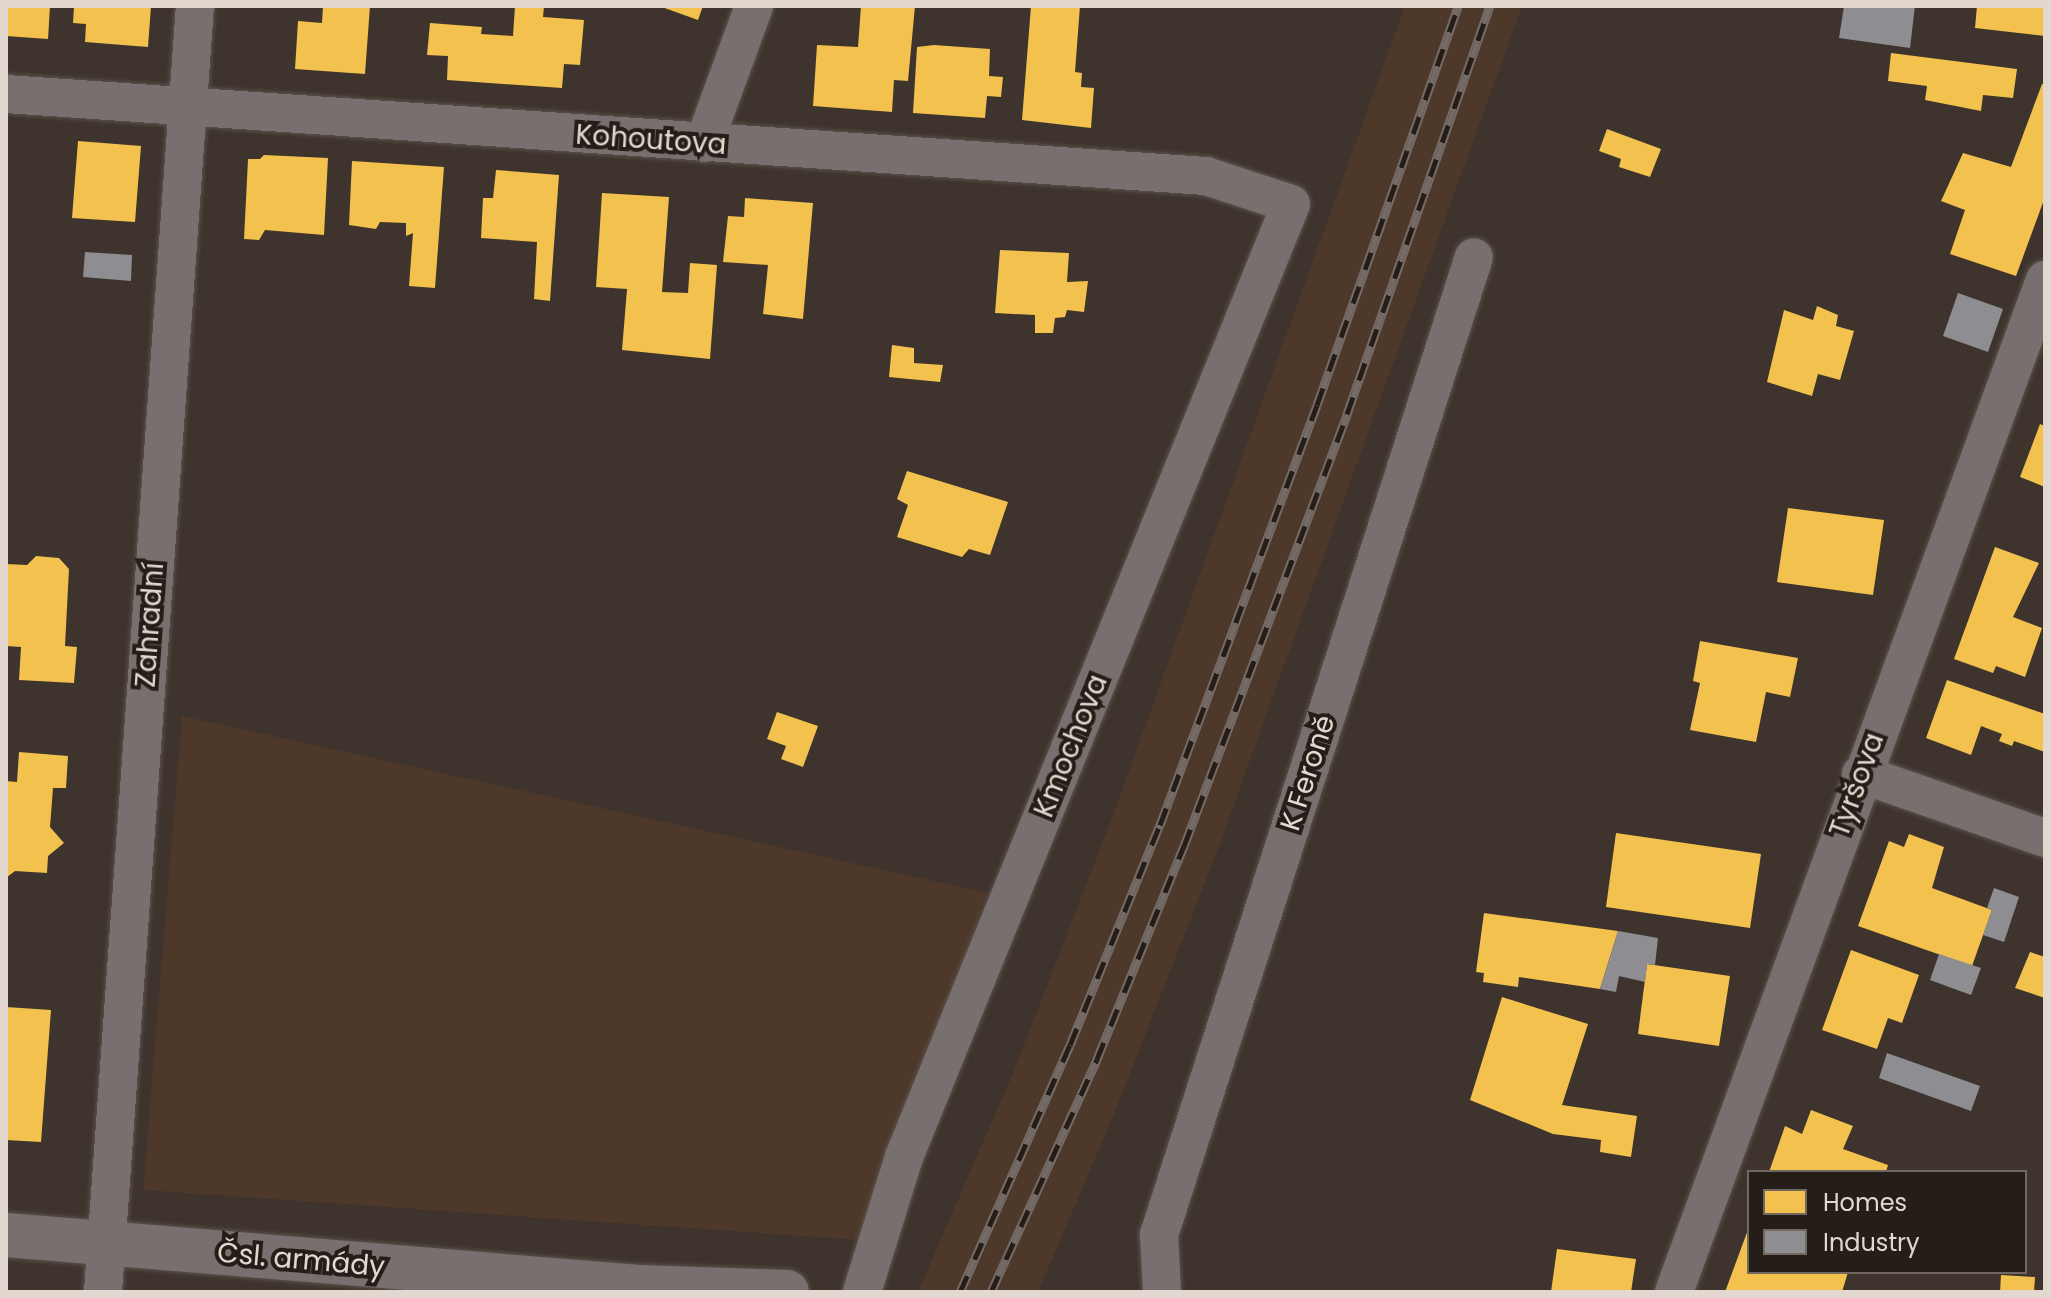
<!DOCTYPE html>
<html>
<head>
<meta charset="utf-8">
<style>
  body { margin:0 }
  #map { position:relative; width:2051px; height:1298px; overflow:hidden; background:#3e342d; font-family:Poppins,sans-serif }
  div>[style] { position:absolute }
  .built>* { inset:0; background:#4e3829 }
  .homes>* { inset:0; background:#f2c14e }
  .industry>* { inset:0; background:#8d8d92 }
  .roads { filter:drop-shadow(0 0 2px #5a524c) drop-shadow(0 0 2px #5a524c) }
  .minor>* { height:38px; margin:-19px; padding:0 19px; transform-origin:19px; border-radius:19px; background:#77706f }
  .tertiary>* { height:44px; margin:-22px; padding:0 22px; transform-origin:22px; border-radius:22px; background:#77706f }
  .rail>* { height:9px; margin-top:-4.5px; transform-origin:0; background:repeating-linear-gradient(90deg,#251d17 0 18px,#746b68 0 36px); box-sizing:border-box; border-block:2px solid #746b68 }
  span { translate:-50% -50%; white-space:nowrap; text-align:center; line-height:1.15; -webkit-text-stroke:8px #251d17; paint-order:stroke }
  .street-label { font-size:28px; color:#e3d8cf }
  .frame { position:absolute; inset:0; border:8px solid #e3d8cf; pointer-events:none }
  .legend { position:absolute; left:1747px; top:1170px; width:280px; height:104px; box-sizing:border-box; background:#251d17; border:2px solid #716861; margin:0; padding:10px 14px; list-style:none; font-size:24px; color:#e3d8cf }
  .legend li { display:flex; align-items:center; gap:16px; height:40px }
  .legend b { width:40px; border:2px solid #716861 }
</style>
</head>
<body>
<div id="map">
  <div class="built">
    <div style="clip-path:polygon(1405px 6px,1522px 6px,1215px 857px,1114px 1114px,1038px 1292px,918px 1292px,1013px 1073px,1112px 818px)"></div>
    <div style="clip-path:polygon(182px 716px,988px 893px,862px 1240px,143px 1190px)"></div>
  </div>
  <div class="homes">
    <div style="clip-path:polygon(6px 6px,50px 6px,48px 39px,6px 36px)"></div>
    <div style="clip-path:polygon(74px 6px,151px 6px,148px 47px,85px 42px,86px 24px,73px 23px)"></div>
    <div style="clip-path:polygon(323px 6px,370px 6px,365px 74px,295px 69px,298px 21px,322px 23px)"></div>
    <div style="clip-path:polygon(515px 6px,544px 6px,543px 17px,584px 20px,580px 65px,564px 64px,562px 88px,447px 80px,448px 56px,427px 55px,430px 23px,482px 27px,481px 34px,513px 36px)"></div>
    <div style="clip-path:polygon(659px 6px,703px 6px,698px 20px)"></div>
    <div style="clip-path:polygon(861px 6px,915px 6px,908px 81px,894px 80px,892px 112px,813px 106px,817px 45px,858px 47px)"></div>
    <div style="clip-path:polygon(1031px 6px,1080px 6px,1075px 72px,1082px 73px,1081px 87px,1094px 88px,1091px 128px,1022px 120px)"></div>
    <div style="clip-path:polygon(1977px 6px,2045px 6px,2045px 36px,1975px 28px)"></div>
    <div style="clip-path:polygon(934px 45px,990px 49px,989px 76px,1003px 77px,1001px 97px,987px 96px,985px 118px,913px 113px,917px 47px)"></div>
    <div style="clip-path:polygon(1891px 53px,2017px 69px,2013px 98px,1983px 95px,1981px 111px,1925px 100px,1927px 86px,1888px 81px)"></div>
    <div style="clip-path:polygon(2042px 84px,2045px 85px,2045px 197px,2016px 276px,1950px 254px,1965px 210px,1941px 201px,1963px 153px,2011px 167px)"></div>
    <div style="clip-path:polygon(1607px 129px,1661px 149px,1650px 177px,1619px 167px,1621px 159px,1599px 151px)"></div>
    <div style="clip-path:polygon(78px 141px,141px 146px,135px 222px,72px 218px)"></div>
    <div style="clip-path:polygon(264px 155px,328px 158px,324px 235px,265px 230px,259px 240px,244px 239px,248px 159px,260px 159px)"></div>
    <div style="clip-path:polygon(352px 161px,444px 167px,435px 288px,409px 286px,413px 233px,406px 236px,406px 223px,380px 222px,376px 229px,349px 225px)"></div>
    <div style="clip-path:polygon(496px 170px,559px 175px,550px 301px,534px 299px,537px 242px,481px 238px,483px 198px,493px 198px)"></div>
    <div style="clip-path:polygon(602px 193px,669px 197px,662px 292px,688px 293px,690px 263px,717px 265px,710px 359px,622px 350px,627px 289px,596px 287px)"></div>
    <div style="clip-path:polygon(745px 198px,813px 203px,803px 319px,763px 314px,768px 265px,723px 262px,728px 216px,744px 217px)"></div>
    <div style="clip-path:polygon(1000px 250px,1069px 253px,1067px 282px,1088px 281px,1084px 312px,1067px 310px,1065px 317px,1055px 318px,1053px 333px,1035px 333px,1035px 315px,995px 313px)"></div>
    <div style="clip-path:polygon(1817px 306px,1838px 315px,1836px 326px,1854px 331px,1840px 380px,1818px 374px,1812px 396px,1767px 382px,1784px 310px,1813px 320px)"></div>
    <div style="clip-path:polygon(892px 345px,914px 348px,914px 363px,943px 365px,940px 382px,889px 377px)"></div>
    <div style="clip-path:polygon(2040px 424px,2045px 426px,2045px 487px,2020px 477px)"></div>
    <div style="clip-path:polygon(907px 471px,1008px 502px,990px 555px,969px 549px,962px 557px,897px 537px,908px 505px,897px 499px)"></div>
    <div style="clip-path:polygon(1788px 508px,1884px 520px,1873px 595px,1777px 582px)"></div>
    <div style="clip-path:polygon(1995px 547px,2039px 563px,2013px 617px,2042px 628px,2025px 677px,1996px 666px,1993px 673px,1954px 659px)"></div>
    <div style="clip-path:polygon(36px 556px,59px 558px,69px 569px,65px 646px,77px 647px,74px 683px,19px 680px,21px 647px,6px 646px,6px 564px,27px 565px)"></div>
    <div style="clip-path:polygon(1700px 641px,1798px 658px,1790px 697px,1766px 692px,1756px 742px,1690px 730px,1700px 683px,1693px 681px)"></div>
    <div style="clip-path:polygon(1947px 680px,2045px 714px,2045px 752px,2014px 741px,2012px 746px,1999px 741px,2002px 734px,1981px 726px,1971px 755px,1926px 738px)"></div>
    <div style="clip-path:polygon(777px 712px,818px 726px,803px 767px,781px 759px,786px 746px,767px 739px)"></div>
    <div style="clip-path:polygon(19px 752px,68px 756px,66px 788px,53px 788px,50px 827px,64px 843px,48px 856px,47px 873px,15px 871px,6px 878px,6px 781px,17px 782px)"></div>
    <div style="clip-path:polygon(1616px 833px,1761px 854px,1750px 928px,1606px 907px)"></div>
    <div style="clip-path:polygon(1909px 834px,1944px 847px,1932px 888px,1992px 910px,1972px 966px,1858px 926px,1889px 841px,1904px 847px)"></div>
    <div style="clip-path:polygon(1484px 913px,1618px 931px,1600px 989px,1519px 977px,1518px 987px,1483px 982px,1484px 973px,1476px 972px)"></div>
    <div style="clip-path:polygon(1851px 950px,1919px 975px,1902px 1023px,1888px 1018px,1877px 1049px,1822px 1030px)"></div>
    <div style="clip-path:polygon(2030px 952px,2045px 957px,2045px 998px,2015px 988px)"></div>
    <div style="clip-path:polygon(1647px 964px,1730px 976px,1719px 1046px,1638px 1034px)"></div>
    <div style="clip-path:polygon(1502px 997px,1588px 1024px,1562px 1105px,1637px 1116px,1631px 1157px,1600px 1152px,1601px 1140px,1553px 1134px,1470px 1100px)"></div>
    <div style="clip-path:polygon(6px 1007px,51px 1010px,41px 1142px,6px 1140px)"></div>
    <div style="clip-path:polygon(1811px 1110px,1853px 1126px,1843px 1149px,1888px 1165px,1886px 1172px,1769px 1172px,1785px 1126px,1802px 1134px)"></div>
    <div style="clip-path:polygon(1749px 1227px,1749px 1272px,1848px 1272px,1842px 1292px,1725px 1292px)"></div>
    <div style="clip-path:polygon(1557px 1249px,1636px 1259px,1631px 1292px,1551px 1292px)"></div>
    <div style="clip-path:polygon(2001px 1275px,2035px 1277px,2034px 1292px,2000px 1292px)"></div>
  </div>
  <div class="industry">
    <div style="clip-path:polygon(1844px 6px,1915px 6px,1910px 48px,1839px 38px)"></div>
    <div style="clip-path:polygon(85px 252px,132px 255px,131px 281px,83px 277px)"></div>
    <div style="clip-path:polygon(1958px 293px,2003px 309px,1988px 352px,1943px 336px)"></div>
    <div style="clip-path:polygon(1994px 888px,2019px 897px,2004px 942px,1983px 935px,1992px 910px,1987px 908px)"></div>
    <div style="clip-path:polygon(1618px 931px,1658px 938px,1655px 965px,1647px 964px,1645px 982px,1619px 976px,1616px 992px,1600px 989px)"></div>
    <div style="clip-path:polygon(1939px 954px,1981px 968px,1971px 995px,1930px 980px)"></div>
    <div style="clip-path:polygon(1887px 1053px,1980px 1086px,1971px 1111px,1879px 1078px)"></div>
  </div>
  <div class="roads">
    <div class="minor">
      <div style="left:6px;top:94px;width:1203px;rotate:3.91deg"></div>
      <div style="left:1206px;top:176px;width:89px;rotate:18.2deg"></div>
      <div style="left:1291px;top:204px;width:1029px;rotate:112.1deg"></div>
      <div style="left:904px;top:1157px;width:141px;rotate:107.3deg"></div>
      <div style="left:704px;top:143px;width:146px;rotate:-69.9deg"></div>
      <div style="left:1861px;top:774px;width:195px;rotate:19.2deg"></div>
      <div style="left:103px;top:1292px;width:1289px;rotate:-85.91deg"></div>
      <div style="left:1162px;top:1292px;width:57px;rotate:-93deg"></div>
      <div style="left:1159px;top:1235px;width:1027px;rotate:-72.15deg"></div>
      <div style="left:1674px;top:1292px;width:1078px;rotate:-69.87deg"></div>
    </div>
    <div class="tertiary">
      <div style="left:6px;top:1235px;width:634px;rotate:4.7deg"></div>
      <div style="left:638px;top:1287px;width:149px;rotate:1.9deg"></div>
    </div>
  </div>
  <div class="rail">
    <div style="left:960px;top:1292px;width:270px;rotate:-66deg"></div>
    <div style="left:1070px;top:1045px;width:238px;rotate:-67.8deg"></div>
    <div style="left:1160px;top:825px;width:448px;rotate:-69.5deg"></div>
    <div style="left:1317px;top:405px;width:423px;rotate:-70.5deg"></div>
    <div style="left:991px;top:1292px;width:256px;rotate:-65.5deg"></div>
    <div style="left:1097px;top:1059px;width:230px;rotate:-67.8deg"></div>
    <div style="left:1184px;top:846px;width:462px;rotate:-69.3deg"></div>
    <div style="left:1347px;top:414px;width:432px;rotate:-70.7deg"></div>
  </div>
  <div class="street-label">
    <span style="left:651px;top:140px;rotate:4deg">Kohoutova</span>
    <span style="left:150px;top:625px;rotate:-86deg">Zahradní</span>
    <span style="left:1071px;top:746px;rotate:-68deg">Kmochova</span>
    <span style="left:1308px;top:773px;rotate:-72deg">K Feroně</span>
    <span style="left:1857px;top:785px;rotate:-70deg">Tyršova</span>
    <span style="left:301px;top:1260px;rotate:5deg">Čsl. armády</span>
  </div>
  <div class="frame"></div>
  <ul class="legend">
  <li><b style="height:22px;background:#f2c14e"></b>Homes</li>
  <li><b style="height:22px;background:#8d8d92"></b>Industry</li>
  </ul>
</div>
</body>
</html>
